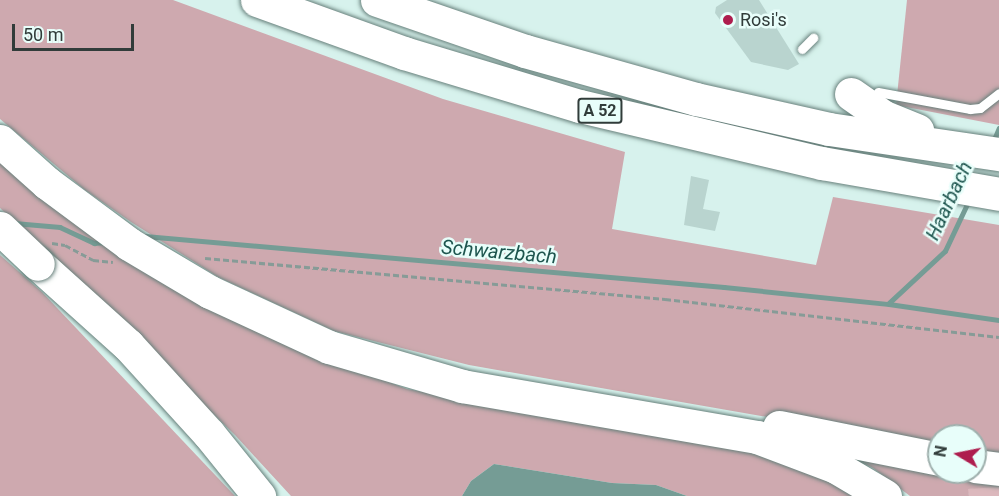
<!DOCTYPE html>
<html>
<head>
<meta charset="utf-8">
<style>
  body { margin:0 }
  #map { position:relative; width:999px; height:496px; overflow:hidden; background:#d7f2ed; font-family:Roboto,sans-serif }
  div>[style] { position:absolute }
  .green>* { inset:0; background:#dcb8bd }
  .forest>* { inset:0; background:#cea9af }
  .water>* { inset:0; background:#759c95 }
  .stream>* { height:4.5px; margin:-2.25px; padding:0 2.25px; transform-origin:2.25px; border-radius:2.25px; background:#759c95 }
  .building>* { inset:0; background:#b9d4cf }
  .path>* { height:3px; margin-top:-1.5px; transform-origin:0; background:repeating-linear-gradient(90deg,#879b97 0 6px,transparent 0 9px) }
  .roads { filter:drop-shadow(0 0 2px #67807b) drop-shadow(0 0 2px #67807b) }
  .service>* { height:9px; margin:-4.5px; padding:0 4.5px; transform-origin:4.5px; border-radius:4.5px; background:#fff }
  .motorway>* { height:33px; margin:-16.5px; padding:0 16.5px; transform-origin:16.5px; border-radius:16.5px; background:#fff }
  .bridges { filter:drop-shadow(0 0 2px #67807b) drop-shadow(0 0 2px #67807b) }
  .motorway-bridge>* { height:33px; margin:-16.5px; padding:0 16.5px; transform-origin:16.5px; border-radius:16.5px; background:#fff }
  .dots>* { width:16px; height:16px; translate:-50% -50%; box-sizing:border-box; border:3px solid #e8fefa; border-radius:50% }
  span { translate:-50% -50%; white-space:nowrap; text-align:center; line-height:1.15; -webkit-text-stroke:5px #e8fefa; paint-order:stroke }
  .shield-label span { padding:2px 4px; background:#e8fefa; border:2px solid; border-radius:4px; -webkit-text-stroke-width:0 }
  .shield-label { font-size:16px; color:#313c3a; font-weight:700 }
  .poi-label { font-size:18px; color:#313c3a }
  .left { translate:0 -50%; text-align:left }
  .water-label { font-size:20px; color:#1d554e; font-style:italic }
  .north { position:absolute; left:927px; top:424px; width:60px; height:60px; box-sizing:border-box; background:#e8fefa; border:2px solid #9fb0ad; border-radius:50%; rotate:280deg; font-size:16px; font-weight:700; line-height:24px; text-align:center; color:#313c3a }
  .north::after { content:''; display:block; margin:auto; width:21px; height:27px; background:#ae1d4e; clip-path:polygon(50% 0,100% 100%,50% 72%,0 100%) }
  .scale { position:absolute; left:12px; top:24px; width:122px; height:27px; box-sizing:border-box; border:3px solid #313c3a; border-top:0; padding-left:8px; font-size:18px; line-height:21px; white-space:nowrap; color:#313c3a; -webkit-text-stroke:4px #e8fefa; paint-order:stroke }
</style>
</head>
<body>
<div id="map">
  <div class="green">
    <div style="clip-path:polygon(989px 486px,999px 487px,999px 496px,969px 496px,967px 489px)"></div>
  </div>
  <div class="forest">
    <div style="clip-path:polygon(0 0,173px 0,443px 99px,625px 152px,612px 229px,816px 265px,833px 197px,999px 225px,999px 457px,975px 453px,975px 436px,939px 436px,939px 447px,469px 365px,334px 331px,218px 277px,131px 222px,85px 190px,0 119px)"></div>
    <div style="clip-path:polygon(907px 0,999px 0,999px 125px,896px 105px)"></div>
    <div style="clip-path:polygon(0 156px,352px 368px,407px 389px,769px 453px,864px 496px,687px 496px,656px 485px,612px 483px,494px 464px,471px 481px,462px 496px,291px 496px,235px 435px,0 208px)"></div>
    <div style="clip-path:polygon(0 255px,42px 292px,235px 496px,0 496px)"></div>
    <div style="clip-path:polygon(844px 453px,939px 472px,999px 476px,999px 487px,968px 489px,969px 496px,910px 496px,873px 468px)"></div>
  </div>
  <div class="water">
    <div style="clip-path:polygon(494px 464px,612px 483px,656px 485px,687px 496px,462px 496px,471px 481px)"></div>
  </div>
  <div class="stream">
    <div style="left:993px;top:142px;width:15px;rotate:-67deg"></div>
    <div style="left:14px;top:223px;width:46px;rotate:5deg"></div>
    <div style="left:60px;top:227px;width:38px;rotate:25deg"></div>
    <div style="left:94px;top:243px;width:10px;rotate:-6deg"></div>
    <div style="left:145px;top:236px;width:581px;rotate:5.03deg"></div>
    <div style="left:724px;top:287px;width:166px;rotate:5.9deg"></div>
    <div style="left:889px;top:304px;width:111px;rotate:8.3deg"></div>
    <div style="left:889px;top:303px;width:76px;rotate:-42.9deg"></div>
    <div style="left:945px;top:251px;width:56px;rotate:-64.8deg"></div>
  </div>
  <div class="building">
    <div style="clip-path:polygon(727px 0,759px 0,799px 64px,788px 70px,751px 62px,715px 13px,716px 7px)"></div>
    <div style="clip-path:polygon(691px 176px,709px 180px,703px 209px,720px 212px,715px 231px,684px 225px)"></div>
  </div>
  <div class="path">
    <div style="left:52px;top:243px;width:13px;rotate:9deg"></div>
    <div style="left:65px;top:245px;width:32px;rotate:28deg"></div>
    <div style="left:93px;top:260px;width:20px;rotate:6deg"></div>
    <div style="left:205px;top:258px;width:462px;rotate:5.1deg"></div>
    <div style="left:665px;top:299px;width:336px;rotate:6.5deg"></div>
  </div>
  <div class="roads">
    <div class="service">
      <div style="left:802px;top:49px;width:16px;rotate:-45deg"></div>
      <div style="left:878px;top:92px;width:94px;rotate:10.5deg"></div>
      <div style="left:970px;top:109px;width:10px;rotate:-6deg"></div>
      <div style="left:980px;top:108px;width:24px;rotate:-38deg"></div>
    </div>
    <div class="motorway">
      <div style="left:257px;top:0;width:156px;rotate:19.8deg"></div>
      <div style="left:404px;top:53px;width:184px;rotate:16.8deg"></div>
      <div style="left:580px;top:106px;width:249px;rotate:13.3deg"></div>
      <div style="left:822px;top:163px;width:180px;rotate:9.9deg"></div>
      <div style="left:377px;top:0;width:157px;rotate:19deg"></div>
      <div style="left:525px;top:51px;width:178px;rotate:15.7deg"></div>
      <div style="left:696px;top:99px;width:136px;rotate:12.7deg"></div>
      <div style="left:829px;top:129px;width:172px;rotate:8.4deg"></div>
      <div style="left:851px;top:94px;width:38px;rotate:35deg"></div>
      <div style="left:882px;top:116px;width:38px;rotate:22deg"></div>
      <div style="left:0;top:141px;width:63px;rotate:41.8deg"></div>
      <div style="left:47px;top:183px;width:102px;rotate:36.6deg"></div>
      <div style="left:129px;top:244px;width:94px;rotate:30.7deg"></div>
      <div style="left:210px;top:292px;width:131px;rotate:24.8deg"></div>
      <div style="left:329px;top:347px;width:139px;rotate:16.3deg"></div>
      <div style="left:462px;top:386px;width:299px;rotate:9.8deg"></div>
      <div style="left:757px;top:437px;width:85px;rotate:20.8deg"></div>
      <div style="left:836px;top:467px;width:57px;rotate:30.6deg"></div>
      <div style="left:38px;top:264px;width:121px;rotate:42deg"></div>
      <div style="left:128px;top:345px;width:120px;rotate:47.7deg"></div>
      <div style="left:209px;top:434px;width:80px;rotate:51.1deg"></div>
      <div style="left:779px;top:427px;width:163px;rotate:11.3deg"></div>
      <div style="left:975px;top:466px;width:24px;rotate:7deg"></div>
    </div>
  </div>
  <div class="bridges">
    <div class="motorway-bridge">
      <div style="left:0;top:228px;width:52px;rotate:43.5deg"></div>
    </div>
  </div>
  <div class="dots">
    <div style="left:728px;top:20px;background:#ae1d4e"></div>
  </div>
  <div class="shield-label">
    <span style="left:600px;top:111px">A 52</span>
  </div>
  <div class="poi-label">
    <span class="left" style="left:740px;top:20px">Rosi's</span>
  </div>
  <div class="water-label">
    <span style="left:949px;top:201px;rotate:-65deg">Haarbach</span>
    <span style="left:499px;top:252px;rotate:5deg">Schwarzbach</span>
  </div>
  <div class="north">N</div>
  <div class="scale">50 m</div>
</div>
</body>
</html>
